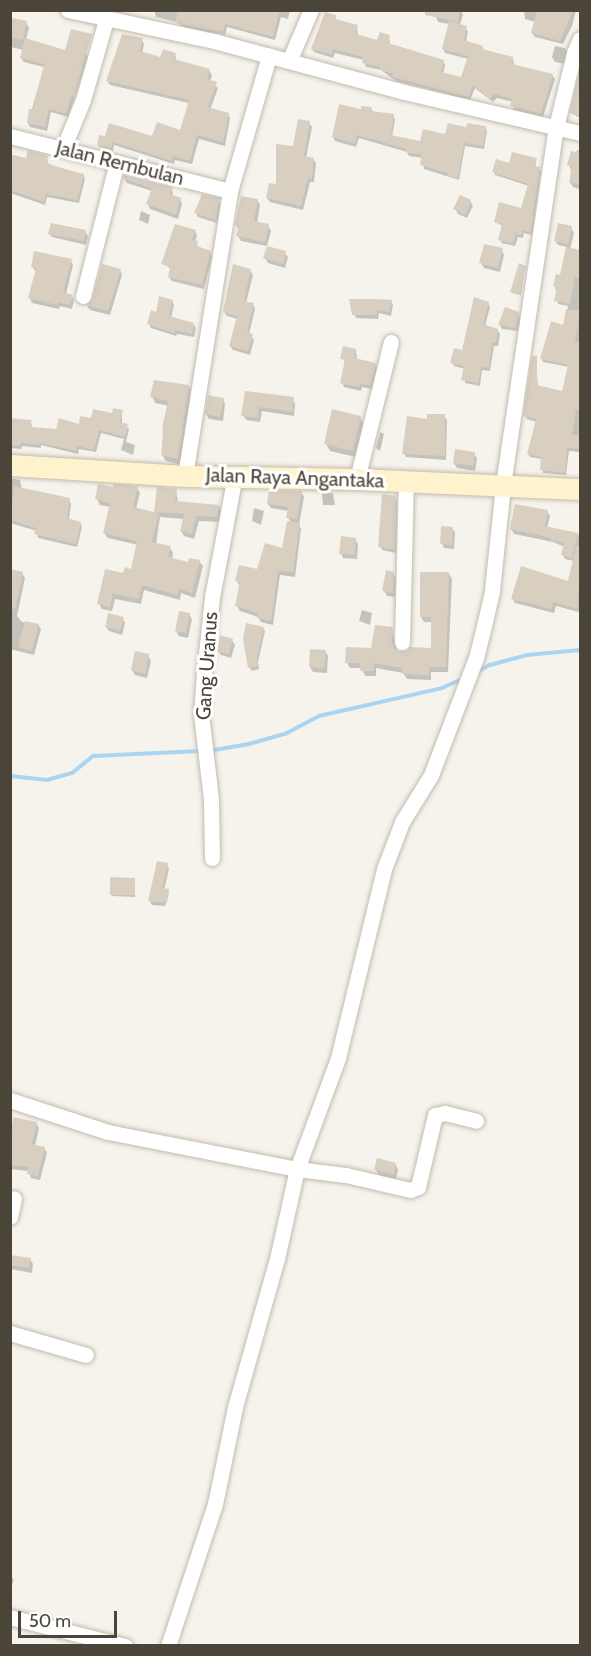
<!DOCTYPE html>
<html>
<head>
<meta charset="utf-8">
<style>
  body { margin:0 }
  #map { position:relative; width:591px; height:1656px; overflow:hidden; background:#f6f3ec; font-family:Cabin,sans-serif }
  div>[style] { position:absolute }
  .shadow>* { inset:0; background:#0003 }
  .stream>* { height:4px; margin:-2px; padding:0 2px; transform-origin:2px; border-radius:2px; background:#a9d4f2 }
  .building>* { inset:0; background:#d8cfc1 }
  .roads { filter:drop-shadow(0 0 2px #c2bbae) drop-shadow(0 0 2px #c2bbae) }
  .street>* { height:15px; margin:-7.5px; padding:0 7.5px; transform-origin:7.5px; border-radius:7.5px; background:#fff }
  .secondary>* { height:21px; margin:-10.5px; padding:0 10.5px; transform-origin:10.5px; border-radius:10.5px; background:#fff3cd }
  span { translate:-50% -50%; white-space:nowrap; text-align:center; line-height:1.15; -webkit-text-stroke:6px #fff; paint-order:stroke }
  .street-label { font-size:20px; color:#4b4439 }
  .frame { position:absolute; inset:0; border:12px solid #4b4439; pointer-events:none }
  .scale { position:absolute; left:18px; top:1611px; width:99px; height:27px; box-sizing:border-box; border:3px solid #4b4439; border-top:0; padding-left:8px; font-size:18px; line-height:21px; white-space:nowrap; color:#4b4439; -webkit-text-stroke:4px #fff; paint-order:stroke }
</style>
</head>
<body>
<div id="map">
  <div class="shadow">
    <div style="clip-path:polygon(154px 10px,290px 10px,288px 19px,281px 17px,275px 40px,227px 27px,225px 35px,185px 28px,176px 22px,156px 17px)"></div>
    <div style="clip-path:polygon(437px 10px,460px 10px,463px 14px,460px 25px,468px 31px,466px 42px,482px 47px,485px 51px,513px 58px,514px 66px,552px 75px,555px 79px,543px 117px,514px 110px,513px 102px,497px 98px,493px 102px,475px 88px,470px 100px,396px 81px,381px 70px,366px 67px,364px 60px,335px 53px,333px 58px,314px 52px,312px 49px,335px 17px,338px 22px,357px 27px,358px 36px,378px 41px,389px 36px,390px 45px,443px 61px,445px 65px,443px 74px,462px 79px,468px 59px,445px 53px,443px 49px,449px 24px,438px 22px,436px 17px)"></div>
    <div style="clip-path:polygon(524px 10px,576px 10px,572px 26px,563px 44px,535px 37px,532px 33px,535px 22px,525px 19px)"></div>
    <div style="clip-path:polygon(13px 20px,26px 23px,29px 28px,26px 40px,66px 52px,86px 53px,88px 57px,68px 117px,51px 112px,47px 131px,30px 127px,28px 123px,44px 67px,24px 62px,21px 58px,23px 50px,11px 47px)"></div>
    <div style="clip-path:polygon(142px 40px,144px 44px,142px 54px,162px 59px,175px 54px,177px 62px,209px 71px,212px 75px,210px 82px,218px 88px,210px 110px,228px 114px,230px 118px,225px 146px,199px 139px,192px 164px,175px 160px,174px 164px,114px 145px,113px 152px,101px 149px,98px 145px,100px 137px,153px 138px,181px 132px,189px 103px,110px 85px,107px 81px)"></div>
    <div style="clip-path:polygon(555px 46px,565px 48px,568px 53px,565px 64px,555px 62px,552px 57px)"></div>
    <div style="clip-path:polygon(577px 90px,580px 91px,580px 118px,571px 113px)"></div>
    <div style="clip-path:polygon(371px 108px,373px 112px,393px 116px,395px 119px,392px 137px,421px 143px,485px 127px,487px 131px,484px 149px,465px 146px,459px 180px,424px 169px,423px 158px,409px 156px,407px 152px,359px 138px,356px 147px,335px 141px,333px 137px,362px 111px)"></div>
    <div style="clip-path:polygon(309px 123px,312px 127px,306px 158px,313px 159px,316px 163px,314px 182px,310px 182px,303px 210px,270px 202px,267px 198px,277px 186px)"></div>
    <div style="clip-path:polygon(572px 153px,580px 155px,580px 189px,573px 187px,570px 182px,571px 170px,569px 165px)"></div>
    <div style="clip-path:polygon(10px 155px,27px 160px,47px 157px,48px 164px,83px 175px,85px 179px,79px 203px,47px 197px,45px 205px,10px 193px)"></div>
    <div style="clip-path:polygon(536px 159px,536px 168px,541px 171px,532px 235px,524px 233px,523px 238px,518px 237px,515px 246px,501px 243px,503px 226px,495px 222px,522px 210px,529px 186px,495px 175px,494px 172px)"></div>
    <div style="clip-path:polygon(124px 179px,172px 188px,173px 197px,180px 199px,182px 204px,178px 219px,150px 209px,148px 204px,152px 191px,127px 183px)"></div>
    <div style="clip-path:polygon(218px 200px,220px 204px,217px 223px,198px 217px,196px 213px)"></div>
    <div style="clip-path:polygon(257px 200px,260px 205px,257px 223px,268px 226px,271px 231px,267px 246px,241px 241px,238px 236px,239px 230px,236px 225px)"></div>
    <div style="clip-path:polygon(470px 201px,473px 206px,467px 218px,458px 214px,455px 209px)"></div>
    <div style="clip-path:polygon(141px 211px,150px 215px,148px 224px,139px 220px)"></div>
    <div style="clip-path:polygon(571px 228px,574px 233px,570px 250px,580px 252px,580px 452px,569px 451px,566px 475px,543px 473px,542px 459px,530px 457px,528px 454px,537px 422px,527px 419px,525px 416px,536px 358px,538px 387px,563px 393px,569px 367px,543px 362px,542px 359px,564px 326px,568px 306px,558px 304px,555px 286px,561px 277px,567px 247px,558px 245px,555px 241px)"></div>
    <div style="clip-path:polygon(195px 231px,197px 235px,195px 242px,199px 249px,210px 252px,212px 256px,204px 289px,172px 281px,169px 277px,171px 269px,163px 263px)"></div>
    <div style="clip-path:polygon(85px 232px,88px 236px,86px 245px,52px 237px,50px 234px)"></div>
    <div style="clip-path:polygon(502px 250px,504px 255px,500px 272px,484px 268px,481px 263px)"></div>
    <div style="clip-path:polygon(285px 253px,288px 257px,285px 268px,268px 263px,265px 258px)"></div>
    <div style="clip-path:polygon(71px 261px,73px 265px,66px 294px,72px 296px,74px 300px,72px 309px,60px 306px,59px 309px,32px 303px,30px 298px,36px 271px,32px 267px)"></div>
    <div style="clip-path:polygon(525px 267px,521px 295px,512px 293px,511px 291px)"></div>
    <div style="clip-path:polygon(120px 270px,122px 275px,110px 315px,90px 310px,87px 306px)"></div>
    <div style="clip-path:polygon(250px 270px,253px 275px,246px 303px,253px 304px,255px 309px,249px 334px,254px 340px,250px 355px,233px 350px,230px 346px,238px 319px,227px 316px,224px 312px)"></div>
    <div style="clip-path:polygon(172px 301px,174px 305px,171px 318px,193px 324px,196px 328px,194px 337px,177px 334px,176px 336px,151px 328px,148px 323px)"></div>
    <div style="clip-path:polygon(391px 301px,393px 305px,391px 316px,379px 313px,378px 319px,356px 318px,354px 314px)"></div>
    <div style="clip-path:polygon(488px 303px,490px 307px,485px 326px,497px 330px,500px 334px,498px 346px,494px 346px,490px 371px,482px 370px,480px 386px,465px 383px,465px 369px,454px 366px,452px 362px,463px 352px)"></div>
    <div style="clip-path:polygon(518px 313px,520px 318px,518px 331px,502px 329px,500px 325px)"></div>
    <div style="clip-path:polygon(356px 350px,357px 360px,375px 364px,377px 368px,372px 389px,362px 387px,361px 391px,344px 387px,342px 382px,346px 363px,342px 358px)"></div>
    <div style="clip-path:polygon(189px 386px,192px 393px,181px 465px,166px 461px,162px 455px,163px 428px,169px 406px,155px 403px,152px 396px)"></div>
    <div style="clip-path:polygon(246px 393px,293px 399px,295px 404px,294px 416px,262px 411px,260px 422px,246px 420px,243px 415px)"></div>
    <div style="clip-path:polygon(223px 399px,225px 404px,223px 421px,209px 419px,206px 414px)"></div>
    <div style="clip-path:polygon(122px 412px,122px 424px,129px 429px,126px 442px,135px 445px,133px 455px,121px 450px,124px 439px,101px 433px,96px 452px,79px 449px,78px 454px,41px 445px,41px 448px,22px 446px,21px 449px,10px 448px,10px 419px,31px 422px,32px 429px,57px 431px)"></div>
    <div style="clip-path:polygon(444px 416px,447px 420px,446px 460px,406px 457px,404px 453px,428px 421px)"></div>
    <div style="clip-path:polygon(360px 417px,364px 425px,356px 457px,330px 451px,326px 444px)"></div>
    <div style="clip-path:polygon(380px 432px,384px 434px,380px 451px,376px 448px)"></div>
    <div style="clip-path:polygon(474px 454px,477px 458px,475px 471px,457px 468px,454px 463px)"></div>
    <div style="clip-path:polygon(10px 478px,20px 480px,22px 490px,69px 500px,71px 504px,69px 520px,80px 523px,82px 527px,77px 547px,38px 538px,37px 531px,10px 523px)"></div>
    <div style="clip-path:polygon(137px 488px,140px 493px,136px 509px,155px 513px,158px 489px,176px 491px,178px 502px,219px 506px,222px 511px,220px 522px,199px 521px,194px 539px,184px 536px,181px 531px,184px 519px,160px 517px,156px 544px,170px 548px,173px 553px,172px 560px,189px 564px,199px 561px,203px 566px,195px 598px,181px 593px,180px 600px,144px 590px,141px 604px,115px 599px,112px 611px,102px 609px,99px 604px,125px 575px,133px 571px,138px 545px,108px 538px,104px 533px,110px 507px,100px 505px,97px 499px,115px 489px)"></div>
    <div style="clip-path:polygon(301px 492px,304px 497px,299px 525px,301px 529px,295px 577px,280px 575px,273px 625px,261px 622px,258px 617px,240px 611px,237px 606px,239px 585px,237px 580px,258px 571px,283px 550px,291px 523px,288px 517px,289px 511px,271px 508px,268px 504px)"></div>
    <div style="clip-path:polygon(322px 493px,333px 493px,335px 505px,323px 505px)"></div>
    <div style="clip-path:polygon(395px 498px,397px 501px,396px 553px,382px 550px,380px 546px)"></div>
    <div style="clip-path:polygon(254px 508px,264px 511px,261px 525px,252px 521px)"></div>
    <div style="clip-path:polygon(547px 512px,550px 516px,547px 528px,580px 535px,579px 612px,556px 606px,554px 613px,515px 603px,513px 599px,569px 583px,574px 561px,565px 559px,563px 555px,565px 547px,553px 542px,514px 534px,511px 529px)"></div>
    <div style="clip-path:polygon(452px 528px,455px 533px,454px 549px,444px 548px,442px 543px)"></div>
    <div style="clip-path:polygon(355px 539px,358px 544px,357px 559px,343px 558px,341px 553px)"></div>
    <div style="clip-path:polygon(10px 571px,22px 573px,25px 578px,17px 616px,22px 622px,38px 625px,41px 629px,34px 655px,10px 649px)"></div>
    <div style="clip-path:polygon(393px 573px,396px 578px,395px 597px,387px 596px,384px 591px)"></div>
    <div style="clip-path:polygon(449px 574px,452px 579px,448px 672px,431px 672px,431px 680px,407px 679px,403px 673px,376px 668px,376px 676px,365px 676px,362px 668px,350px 668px,347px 662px,373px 650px,392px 629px,397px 652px,432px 650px,432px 622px,424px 622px,421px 617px)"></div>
    <div style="clip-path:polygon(362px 610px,372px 613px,370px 625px,359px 621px)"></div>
    <div style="clip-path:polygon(189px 614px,192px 619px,188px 638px,179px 636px,176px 631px)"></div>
    <div style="clip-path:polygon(123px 619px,125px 623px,122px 635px,109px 631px,106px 627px)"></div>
    <div style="clip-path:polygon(263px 628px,265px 631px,258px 662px,259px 669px,252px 671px,250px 668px)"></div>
    <div style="clip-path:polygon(232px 640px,235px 645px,231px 658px,221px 655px,218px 651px)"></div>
    <div style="clip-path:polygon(325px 651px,328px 656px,327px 673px,313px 672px,310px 667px)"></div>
    <div style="clip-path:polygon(148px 656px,151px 661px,147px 678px,135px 675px,132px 670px)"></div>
    <div style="clip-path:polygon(167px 864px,169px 869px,164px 890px,169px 893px,165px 906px,152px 905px,150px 901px)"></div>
    <div style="clip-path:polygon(134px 879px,135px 897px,112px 896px,111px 894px)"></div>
    <div style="clip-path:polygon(14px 1118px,36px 1123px,39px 1128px,35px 1146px,44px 1148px,47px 1153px,40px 1180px,31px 1178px,29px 1171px,10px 1169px,10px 1132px)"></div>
    <div style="clip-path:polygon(396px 1165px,398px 1170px,396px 1179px,379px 1175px,376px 1170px)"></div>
    <div style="clip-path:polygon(10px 1256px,30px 1259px,33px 1264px,32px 1273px,10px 1269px)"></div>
    <div style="clip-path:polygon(10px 1575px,14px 1580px,10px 1590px)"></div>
  </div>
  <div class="stream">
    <div style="left:476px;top:672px;width:16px;rotate:-27deg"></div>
    <div style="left:490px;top:665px;width:38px;rotate:-15deg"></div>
    <div style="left:527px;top:655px;width:53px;rotate:-5.4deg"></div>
    <div style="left:208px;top:751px;width:42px;rotate:-9.7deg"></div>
    <div style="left:249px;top:744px;width:37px;rotate:-16deg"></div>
    <div style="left:285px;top:734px;width:38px;rotate:-28deg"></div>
    <div style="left:319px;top:716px;width:126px;rotate:-12.8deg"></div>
    <div style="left:442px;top:688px;width:22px;rotate:-24deg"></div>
    <div style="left:10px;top:776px;width:37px;rotate:6deg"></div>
    <div style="left:47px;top:780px;width:26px;rotate:-16deg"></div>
    <div style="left:72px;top:773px;width:27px;rotate:-39deg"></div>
    <div style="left:93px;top:756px;width:107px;rotate:-2.7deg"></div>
  </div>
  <div class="building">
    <div style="clip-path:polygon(178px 10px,280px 10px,273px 37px,225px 24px,223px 32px,182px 24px,175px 22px)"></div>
    <div style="clip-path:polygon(425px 10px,460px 10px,458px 22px,425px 15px)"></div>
    <div style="clip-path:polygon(537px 10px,573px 10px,560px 41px,531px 33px)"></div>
    <div style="clip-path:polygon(325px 12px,336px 15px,335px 19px,358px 25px,356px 34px,377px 40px,380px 32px,390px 35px,388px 43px,444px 60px,441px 72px,461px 77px,468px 56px,442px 49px,449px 21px,467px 26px,464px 40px,483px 46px,482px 49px,513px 57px,512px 64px,553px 74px,541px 114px,510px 106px,512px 99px,494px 94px,490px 99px,473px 85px,469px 97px,392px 77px,393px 74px,379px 69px,380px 67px,362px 63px,363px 57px,333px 49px,332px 55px,311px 49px)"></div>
    <div style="clip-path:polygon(12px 18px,27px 21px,23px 40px,10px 37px)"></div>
    <div style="clip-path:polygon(71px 29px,92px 34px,74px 97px,71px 96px,66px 114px,49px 109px,45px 127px,27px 123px,29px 109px,33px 109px,44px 64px,20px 58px,25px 38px,65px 50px)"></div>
    <div style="clip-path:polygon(122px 34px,143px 38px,140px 51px,160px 57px,163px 49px,176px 53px,174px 59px,210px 69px,207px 79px,217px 82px,208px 107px,229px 113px,223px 142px,197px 135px,190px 161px,173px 156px,172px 161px,113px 142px,111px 148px,97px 145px,99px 135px,105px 136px,109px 123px,152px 136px,157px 122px,180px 130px,189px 100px,106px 81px)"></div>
    <div style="clip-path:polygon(579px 73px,580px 74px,580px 116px,570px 113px)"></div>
    <div style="clip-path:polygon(339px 104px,361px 109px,361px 106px,372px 107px,371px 111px,394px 114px,391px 135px,420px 141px,423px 129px,445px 134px,448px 123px,466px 127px,467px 123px,486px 126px,483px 146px,464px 143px,458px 178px,447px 176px,448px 173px,420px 165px,422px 155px,405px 152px,406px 149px,357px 135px,355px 144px,332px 137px)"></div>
    <div style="clip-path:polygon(298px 119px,310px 121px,304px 156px,314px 158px,312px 179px,308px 178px,301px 206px,266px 198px,269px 183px,276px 184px,276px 144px,293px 146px)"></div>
    <div style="clip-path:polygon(28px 150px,48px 156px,46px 162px,54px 166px,84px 174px,77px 200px,46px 194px,44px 202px,10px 190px,10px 154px,26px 158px)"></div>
    <div style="clip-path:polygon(577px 150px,580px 150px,580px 185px,569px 182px,572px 167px,567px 165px,571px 151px,576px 152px)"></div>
    <div style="clip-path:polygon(512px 152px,537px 158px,535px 166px,540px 167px,531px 233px,523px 230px,522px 235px,516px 234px,513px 244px,498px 240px,502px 224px,494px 222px,499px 202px,521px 208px,528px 184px,492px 172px,496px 159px,509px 163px)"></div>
    <div style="clip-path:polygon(124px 175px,173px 187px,170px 194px,181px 198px,176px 215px,146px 204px,152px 188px,123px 179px)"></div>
    <div style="clip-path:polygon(202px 194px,219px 198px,216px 220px,194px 213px)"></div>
    <div style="clip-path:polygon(460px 195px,471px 200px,465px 215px,453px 209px)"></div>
    <div style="clip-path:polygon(241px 196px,258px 199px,254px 221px,269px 224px,265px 242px,236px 236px,239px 226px,235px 225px)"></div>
    <div style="clip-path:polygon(51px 223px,86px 230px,84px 241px,48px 234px)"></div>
    <div style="clip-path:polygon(558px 223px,572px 226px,568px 244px,554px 241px)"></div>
    <div style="clip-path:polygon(175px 224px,196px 230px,192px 240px,198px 241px,197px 246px,211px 251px,202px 285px,168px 277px,170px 267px,161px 264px)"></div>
    <div style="clip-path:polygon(484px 244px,503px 248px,498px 268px,479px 263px)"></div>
    <div style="clip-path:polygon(267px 246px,286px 251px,283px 264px,263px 258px)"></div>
    <div style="clip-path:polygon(566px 247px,580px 250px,580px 278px,575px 277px,570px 304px,554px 301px,557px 287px,553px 286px,556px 274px,560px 275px)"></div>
    <div style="clip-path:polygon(34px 251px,72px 259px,63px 292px,73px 295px,70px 305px,58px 302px,57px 305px,28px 298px,36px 268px,31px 267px)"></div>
    <div style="clip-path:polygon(519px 263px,526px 266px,520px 294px,510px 292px)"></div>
    <div style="clip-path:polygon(102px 264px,121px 269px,108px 311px,86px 305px,92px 299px)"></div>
    <div style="clip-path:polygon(233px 264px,251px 269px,244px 301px,254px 303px,247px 332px,253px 334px,248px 351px,229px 346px,237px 316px,223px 312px)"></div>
    <div style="clip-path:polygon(159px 296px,173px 300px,169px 316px,194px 323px,192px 334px,175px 330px,174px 333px,147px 324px,151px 310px,156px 312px)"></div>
    <div style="clip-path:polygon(474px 297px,489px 302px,483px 324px,498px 329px,496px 343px,492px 343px,489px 368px,481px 367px,478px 383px,461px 380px,464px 366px,450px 363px,454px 348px,462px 350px)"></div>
    <div style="clip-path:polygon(349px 299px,377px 299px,392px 300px,389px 312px,377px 310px,377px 315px,352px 315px)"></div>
    <div style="clip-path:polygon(505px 307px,519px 312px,516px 328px,498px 325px)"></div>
    <div style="clip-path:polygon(566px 309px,580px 311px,575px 342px,580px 342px,580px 410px,576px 410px,572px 435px,580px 435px,580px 449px,567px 448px,565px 473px,540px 470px,541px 457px,527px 454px,536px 419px,523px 416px,532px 356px,537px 356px,537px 385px,562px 391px,568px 365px,540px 359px,551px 321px,563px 325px)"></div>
    <div style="clip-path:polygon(343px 346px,356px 349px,354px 358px,376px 363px,370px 386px,360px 384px,359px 387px,340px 383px,345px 360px,340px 359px)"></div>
    <div style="clip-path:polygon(154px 380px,189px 385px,178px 459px,161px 455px,164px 429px,162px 428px,168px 401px,150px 397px)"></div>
    <div style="clip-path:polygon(245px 391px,294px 397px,292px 412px,259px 407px,258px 418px,241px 416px)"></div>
    <div style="clip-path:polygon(208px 395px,224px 398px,220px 417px,205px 414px)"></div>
    <div style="clip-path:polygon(113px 408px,123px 410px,120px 422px,128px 424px,125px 437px,99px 430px,94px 450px,77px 446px,76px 451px,40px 443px,40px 445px,21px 443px,20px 446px,10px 445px,10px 418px,32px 420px,30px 427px,56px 429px,59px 418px,79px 424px,80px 416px,91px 418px,93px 409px,112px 413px)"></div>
    <div style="clip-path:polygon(332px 409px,361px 416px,353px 451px,324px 444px)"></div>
    <div style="clip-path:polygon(427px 414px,445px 414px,445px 456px,402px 454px,407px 416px,427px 419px)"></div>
    <div style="clip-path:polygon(455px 449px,475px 452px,473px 466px,453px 463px)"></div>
    <div style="clip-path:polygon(98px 484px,113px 487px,114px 484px,138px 486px,133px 507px,154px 512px,157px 487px,177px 489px,175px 501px,219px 505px,217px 517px,196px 516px,192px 534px,180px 531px,184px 514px,155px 512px,159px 513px,152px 542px,171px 546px,168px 557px,188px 562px,189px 558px,200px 560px,192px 593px,179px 589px,177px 595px,142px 585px,139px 599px,113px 594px,110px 607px,97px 604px,105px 569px,123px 573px,125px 567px,131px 569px,137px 541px,103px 533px,110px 503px,95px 499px)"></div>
    <div style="clip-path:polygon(14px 486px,70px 498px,67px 518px,81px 522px,76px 544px,34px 534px,36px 528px,10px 520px)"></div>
    <div style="clip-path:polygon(269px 490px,302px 491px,297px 519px,286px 518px,288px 507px,267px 504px)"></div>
    <div style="clip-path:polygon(382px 494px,396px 496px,395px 550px,378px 547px)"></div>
    <div style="clip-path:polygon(515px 504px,548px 510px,545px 526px,578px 533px,572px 558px,561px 555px,564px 543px,550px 540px,551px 538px,510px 529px)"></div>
    <div style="clip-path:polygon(287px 521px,300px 523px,293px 572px,278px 571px,271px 621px,257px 618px,258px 613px,235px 606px,240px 582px,235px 581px,239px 565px,257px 569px,265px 543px,282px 548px)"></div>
    <div style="clip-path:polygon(441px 526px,453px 527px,452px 545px,440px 544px)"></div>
    <div style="clip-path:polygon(341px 536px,356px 538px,355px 555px,339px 554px)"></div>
    <div style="clip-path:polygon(576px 546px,580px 546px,580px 582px,577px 609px,553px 602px,552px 609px,511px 599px,521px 566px,568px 581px)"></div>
    <div style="clip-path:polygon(10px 569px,23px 572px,15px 609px,10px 609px)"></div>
    <div style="clip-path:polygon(386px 570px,394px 572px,393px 593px,382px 591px)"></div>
    <div style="clip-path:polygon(420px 572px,449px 572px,446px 667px,429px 667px,429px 675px,402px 674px,402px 668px,374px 663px,374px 671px,360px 671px,360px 663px,345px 663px,346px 647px,371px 648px,375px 625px,393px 627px,392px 642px,397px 651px,406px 651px,410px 647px,431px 648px,431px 617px,420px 617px)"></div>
    <div style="clip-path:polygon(179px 611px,190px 613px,186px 633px,175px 631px)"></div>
    <div style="clip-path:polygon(108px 613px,124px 617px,120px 631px,105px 627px)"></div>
    <div style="clip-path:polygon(25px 621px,39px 624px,32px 651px,18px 647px)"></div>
    <div style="clip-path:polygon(246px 623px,264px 627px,257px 657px,258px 666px,248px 668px,243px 639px)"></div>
    <div style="clip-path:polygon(220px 635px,233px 639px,229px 654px,217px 651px)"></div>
    <div style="clip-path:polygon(310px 649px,326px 650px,324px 669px,309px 667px)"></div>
    <div style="clip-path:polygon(135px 651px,149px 654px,145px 674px,131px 670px)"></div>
    <div style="clip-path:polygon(157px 861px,168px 863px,162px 888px,169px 889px,167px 903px,148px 901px)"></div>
    <div style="clip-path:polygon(110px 877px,135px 878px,135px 895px,110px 895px)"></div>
    <div style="clip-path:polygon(13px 1117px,37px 1122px,32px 1144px,45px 1147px,38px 1176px,27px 1174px,28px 1167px,10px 1165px)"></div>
    <div style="clip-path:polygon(377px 1158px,396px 1163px,394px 1175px,374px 1170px)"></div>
    <div style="clip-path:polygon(10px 1255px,31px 1258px,29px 1268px,10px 1265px)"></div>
  </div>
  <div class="roads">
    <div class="street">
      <div style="left:68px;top:10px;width:149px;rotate:12deg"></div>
      <div style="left:214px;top:41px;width:197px;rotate:15deg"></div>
      <div style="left:404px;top:92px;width:181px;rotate:13.1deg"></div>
      <div style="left:289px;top:61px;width:56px;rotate:-66.7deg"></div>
      <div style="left:10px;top:136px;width:227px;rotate:14deg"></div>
      <div style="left:63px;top:149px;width:53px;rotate:-67.8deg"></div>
      <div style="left:83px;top:100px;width:83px;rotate:-74deg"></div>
      <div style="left:83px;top:296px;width:138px;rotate:-75.8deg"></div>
      <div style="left:185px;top:476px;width:289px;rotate:-81deg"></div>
      <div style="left:230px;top:191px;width:141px;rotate:-73.9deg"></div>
      <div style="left:357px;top:479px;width:141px;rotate:-76.1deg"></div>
      <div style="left:402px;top:642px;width:160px;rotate:-88.6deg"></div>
      <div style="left:212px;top:858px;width:59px;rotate:-91deg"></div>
      <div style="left:211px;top:799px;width:86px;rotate:-96.7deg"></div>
      <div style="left:201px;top:714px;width:41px;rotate:-85.8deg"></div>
      <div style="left:204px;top:673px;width:76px;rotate:-84deg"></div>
      <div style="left:212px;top:597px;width:124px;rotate:-79.3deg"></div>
      <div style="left:10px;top:1100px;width:103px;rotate:18.1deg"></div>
      <div style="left:108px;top:1132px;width:193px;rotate:11.1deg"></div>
      <div style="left:297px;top:1169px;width:49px;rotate:7deg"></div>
      <div style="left:346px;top:1175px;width:66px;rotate:13.2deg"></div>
      <div style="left:410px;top:1190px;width:9px;rotate:-21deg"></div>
      <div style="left:418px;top:1187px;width:74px;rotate:-76.7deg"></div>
      <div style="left:435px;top:1115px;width:10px;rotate:-11deg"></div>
      <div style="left:445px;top:1113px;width:32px;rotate:14deg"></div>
      <div style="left:10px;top:1217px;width:19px;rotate:-78deg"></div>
      <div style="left:10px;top:1333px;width:79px;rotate:16.1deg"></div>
      <div style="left:10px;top:1617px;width:119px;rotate:14.2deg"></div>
      <div style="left:168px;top:1646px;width:150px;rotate:-71.7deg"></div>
      <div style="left:215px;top:1504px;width:99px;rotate:-78.3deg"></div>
      <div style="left:235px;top:1407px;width:154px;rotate:-74.2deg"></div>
      <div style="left:277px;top:1259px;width:92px;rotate:-77.5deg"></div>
      <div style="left:297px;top:1169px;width:118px;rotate:-69.7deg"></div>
      <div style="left:338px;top:1058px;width:195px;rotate:-76.3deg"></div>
      <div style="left:384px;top:869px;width:50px;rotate:-69deg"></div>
      <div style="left:402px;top:822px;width:55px;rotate:-58.3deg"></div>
      <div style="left:431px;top:775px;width:125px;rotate:-69deg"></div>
      <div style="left:476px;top:658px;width:33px;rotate:-76deg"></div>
      <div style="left:484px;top:626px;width:37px;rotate:-77deg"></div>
      <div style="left:492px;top:590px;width:106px;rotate:-84deg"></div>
      <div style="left:503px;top:485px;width:362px;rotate:-81.6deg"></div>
      <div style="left:556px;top:127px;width:76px;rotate:-76.3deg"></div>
      <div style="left:574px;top:53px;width:15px;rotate:-67deg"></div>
    </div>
    <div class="secondary">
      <div style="left:10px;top:465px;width:175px;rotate:3.6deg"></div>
      <div style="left:185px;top:476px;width:172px;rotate:1deg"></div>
      <div style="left:357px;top:479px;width:223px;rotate:2.6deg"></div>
    </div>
  </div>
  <div class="street-label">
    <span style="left:120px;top:163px;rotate:14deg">Jalan Rembulan</span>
    <span style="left:295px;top:478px;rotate:2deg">Jalan Raya Angantaka</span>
    <span style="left:207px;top:666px;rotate:-86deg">Gang Uranus</span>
  </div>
  <div class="frame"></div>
  <div class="scale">50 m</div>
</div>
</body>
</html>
